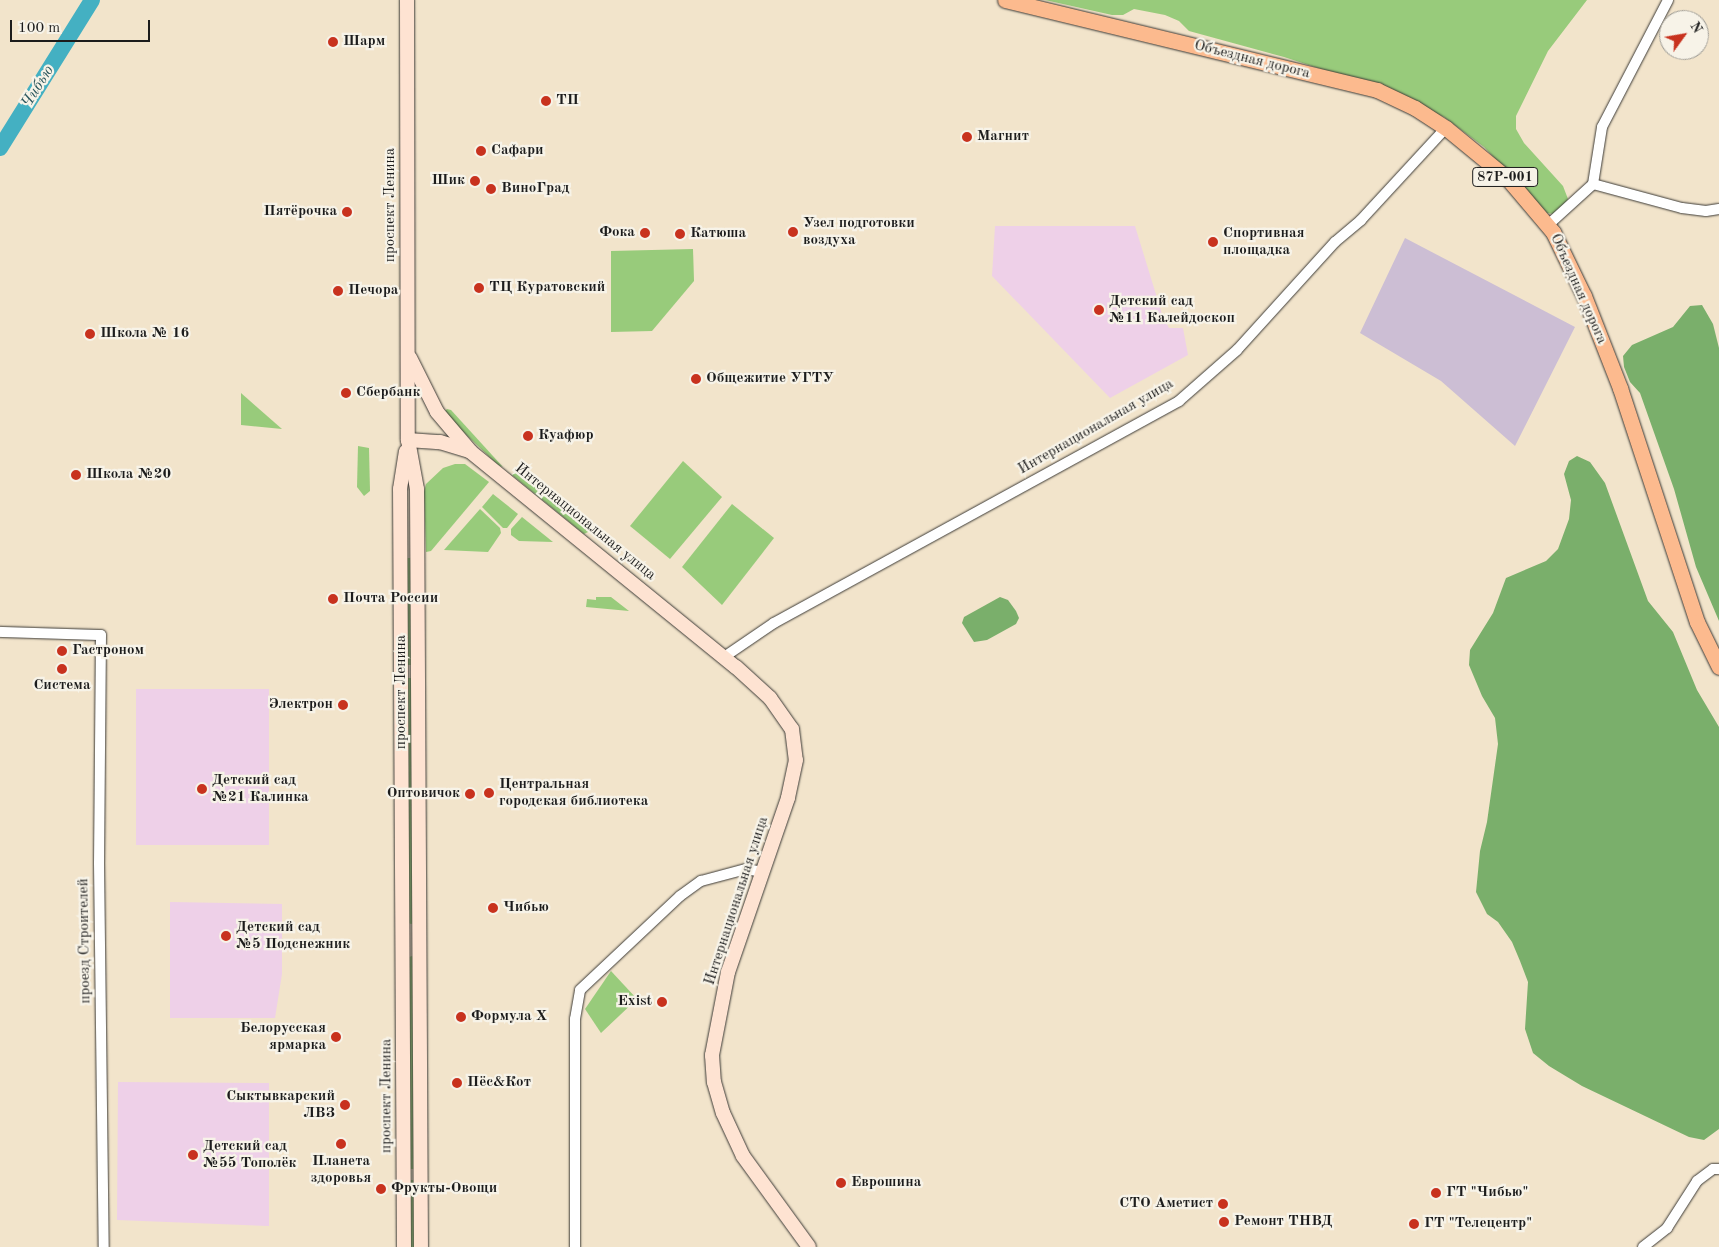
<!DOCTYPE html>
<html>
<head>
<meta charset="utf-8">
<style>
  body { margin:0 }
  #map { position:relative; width:1719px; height:1247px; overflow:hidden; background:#f2e4cb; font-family:"Old Standard TT",serif }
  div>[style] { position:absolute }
  .built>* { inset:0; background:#eed0e8 }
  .industrial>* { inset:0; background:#ccbed4 }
  .green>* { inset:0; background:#98cb7b }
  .forest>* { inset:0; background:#7aaf6b }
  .river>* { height:16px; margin:-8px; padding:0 8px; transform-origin:8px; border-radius:8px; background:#44b0c2 }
  .roads { filter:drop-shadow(0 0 1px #3c3a36) drop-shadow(0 0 1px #3c3a36) }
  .minor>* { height:10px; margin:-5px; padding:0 5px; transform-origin:5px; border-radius:5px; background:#fff }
  .secondary>* { height:14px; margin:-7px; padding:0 7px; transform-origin:7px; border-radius:7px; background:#fee3d2 }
  .primary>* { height:15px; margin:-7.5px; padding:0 7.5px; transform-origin:7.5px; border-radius:7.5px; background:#fcba8e }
  .dots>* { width:14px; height:14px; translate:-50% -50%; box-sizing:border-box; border:2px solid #f7f3e8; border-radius:50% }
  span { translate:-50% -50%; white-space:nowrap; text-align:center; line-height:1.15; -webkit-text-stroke:4.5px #f7f3e8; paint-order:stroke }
  .shield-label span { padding:1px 4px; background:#f7f3e8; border:1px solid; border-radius:4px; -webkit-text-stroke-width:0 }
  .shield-label { font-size:14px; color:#1c1c1c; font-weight:700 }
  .poi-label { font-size:15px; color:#1c1c1c; font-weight:700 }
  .left { translate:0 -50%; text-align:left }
  .right { translate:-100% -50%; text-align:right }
  .street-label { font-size:15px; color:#1c1c1c }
  .water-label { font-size:16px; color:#2c575e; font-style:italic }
  .north { position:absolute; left:1659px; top:10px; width:50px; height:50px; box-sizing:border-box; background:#f7f3e8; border:1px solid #9f9d96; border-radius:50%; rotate:58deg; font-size:14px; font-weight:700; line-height:20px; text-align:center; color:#1c1c1c }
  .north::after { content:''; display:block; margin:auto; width:18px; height:22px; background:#c8321e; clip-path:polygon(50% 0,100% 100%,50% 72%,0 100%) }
  .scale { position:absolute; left:10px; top:20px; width:140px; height:22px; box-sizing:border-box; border:2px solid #1c1c1c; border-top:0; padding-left:6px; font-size:15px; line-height:18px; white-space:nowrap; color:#1c1c1c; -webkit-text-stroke:4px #f7f3e8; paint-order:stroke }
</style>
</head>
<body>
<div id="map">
  <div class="built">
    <div style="clip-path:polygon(995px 226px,1135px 226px,1162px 314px,1169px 328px,1183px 328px,1188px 355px,1110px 398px,992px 276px)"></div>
    <div style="clip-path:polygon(136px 689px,269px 689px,269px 845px,136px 845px)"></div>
    <div style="clip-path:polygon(170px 902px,282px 904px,282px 974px,275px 1018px,170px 1018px)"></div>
    <div style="clip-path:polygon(118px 1082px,269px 1083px,269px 1226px,117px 1220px)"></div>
  </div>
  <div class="industrial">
    <div style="clip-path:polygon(1405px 238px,1575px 327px,1515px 446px,1441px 381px,1360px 333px)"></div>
  </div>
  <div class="green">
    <div style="clip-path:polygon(1045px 0,1587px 0,1548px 51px,1516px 116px,1516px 129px,1524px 143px,1563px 186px,1568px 199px,1563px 207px,1553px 214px,1547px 213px,1484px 147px,1444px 117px,1370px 85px,1284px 57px,1189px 31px,1179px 21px,1165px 15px,1134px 9px,1123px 15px,1112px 15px)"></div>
    <div style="clip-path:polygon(693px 249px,694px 281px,652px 331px,611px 332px,611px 251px)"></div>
    <div style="clip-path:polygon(241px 393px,282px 429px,241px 425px)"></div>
    <div style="clip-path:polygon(447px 409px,451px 410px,503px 467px,498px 465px,458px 427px,445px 411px)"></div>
    <div style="clip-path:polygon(358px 446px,369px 448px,370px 491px,364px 496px,357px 487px)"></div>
    <div style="clip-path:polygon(683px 461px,722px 497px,670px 559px,630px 526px)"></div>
    <div style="clip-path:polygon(455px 464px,465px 464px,489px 482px,431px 551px,426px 552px,424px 492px,426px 484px,443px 468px)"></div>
    <div style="clip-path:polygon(516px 470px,588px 528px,588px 532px,584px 534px,512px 475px)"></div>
    <div style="clip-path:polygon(493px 494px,518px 514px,507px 528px,503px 528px,482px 507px)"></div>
    <div style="clip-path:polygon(732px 504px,774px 538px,722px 605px,682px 567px)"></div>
    <div style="clip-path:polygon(480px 509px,500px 528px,501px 533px,488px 552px,444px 550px)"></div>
    <div style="clip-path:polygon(522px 517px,553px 542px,519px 541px,511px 535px,511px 529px)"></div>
    <div style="clip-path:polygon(406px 558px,412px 558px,412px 665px,406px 665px)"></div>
    <div style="clip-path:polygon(596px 597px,611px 597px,629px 611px,586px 607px,587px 599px,596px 600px)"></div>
    <div style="clip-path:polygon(406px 678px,413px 678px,415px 923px,411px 924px,408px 923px)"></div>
    <div style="clip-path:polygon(412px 956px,414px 957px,415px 1169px,410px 1169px,409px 957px)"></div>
    <div style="clip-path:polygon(611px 971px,637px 999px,601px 1033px,585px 1009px)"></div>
    <div style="clip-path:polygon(410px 1180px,416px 1180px,415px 1247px,410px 1247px)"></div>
  </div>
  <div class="forest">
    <div style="clip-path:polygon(1702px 305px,1713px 324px,1719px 348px,1719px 621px,1696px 567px,1674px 489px,1640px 393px,1630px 382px,1624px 367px,1623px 356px,1632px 345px,1673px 327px,1690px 306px)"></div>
    <div style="clip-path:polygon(1577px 456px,1590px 462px,1605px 483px,1648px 601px,1673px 632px,1697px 690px,1719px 727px,1719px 1129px,1704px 1140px,1689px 1137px,1582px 1086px,1549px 1066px,1533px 1053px,1525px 1029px,1528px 982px,1520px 961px,1512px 942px,1498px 922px,1487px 914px,1476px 892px,1480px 851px,1487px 822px,1498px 744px,1495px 718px,1482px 696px,1469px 665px,1470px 650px,1493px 613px,1506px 578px,1546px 561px,1558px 549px,1569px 519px,1571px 500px,1564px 474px,1569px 461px)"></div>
    <div style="clip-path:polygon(1000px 597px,1008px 600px,1016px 611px,1019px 618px,1016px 624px,987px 640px,974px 642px,962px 623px,964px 617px)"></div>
  </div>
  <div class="river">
    <div style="left:0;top:148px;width:174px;rotate:-58.1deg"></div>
  </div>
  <div class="roads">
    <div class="minor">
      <div style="left:1593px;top:184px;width:58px;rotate:-81deg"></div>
      <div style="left:1602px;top:127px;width:143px;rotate:-62.5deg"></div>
      <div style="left:1548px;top:225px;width:61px;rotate:-42.3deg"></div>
      <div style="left:1593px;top:184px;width:92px;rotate:15.1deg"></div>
      <div style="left:1682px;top:208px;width:24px;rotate:7deg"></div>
      <div style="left:1706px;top:211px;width:13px;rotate:-9deg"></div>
      <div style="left:0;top:632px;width:101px;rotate:1.7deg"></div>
      <div style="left:101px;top:635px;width:228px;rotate:90.5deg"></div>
      <div style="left:99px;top:863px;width:384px;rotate:89.3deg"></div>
      <div style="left:724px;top:657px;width:60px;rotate:-34.2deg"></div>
      <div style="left:774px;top:623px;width:462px;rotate:-28.7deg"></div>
      <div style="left:1179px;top:401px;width:77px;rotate:-41.3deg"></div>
      <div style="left:1237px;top:350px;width:146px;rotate:-47.8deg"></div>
      <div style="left:1335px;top:242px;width:34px;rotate:-40deg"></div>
      <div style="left:1361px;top:220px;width:125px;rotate:-47.3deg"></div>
      <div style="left:575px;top:1247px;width:228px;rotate:-90deg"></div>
      <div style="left:575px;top:1019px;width:29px;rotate:-80deg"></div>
      <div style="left:580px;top:990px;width:137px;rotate:-43.2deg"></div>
      <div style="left:680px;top:896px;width:26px;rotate:-36deg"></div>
      <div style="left:701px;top:881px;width:47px;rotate:-14.9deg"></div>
      <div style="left:746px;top:869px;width:17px;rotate:10deg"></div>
      <div style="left:1643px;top:1247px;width:31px;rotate:-38deg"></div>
      <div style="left:1667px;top:1228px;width:56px;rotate:-57.4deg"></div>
      <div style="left:1697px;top:1181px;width:20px;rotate:-37deg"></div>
      <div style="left:1713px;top:1169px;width:6px"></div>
    </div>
    <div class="secondary">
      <div style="left:407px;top:0;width:440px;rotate:89.9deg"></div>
      <div style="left:408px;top:440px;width:50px;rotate:79.6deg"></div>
      <div style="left:417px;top:489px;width:758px;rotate:89.7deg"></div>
      <div style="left:410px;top:358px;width:60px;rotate:63.4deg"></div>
      <div style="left:437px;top:412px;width:52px;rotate:49.6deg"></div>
      <div style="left:471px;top:452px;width:341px;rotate:39.1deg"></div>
      <div style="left:736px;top:667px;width:46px;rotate:42.4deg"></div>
      <div style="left:770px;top:698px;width:38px;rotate:55deg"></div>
      <div style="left:792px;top:729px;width:31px;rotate:83deg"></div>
      <div style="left:796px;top:760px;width:39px;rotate:102deg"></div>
      <div style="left:788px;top:798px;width:184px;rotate:109deg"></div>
      <div style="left:728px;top:972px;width:85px;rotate:100.9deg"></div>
      <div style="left:712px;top:1055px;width:27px;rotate:86deg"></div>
      <div style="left:714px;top:1082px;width:32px;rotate:74deg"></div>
      <div style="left:723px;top:1113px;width:47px;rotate:65.1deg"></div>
      <div style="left:743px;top:1156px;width:112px;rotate:54deg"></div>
      <div style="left:408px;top:440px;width:32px;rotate:4deg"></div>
      <div style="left:440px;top:442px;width:30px;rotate:17deg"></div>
      <div style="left:404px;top:1247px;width:758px;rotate:-90.3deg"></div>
      <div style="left:400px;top:489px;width:38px;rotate:-81deg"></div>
    </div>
    <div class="primary">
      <div style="left:1005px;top:0;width:383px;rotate:13.6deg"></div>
      <div style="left:1377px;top:90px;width:42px;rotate:25.3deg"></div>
      <div style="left:1415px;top:108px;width:37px;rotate:33deg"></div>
      <div style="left:1446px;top:128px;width:80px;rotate:39.4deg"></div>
      <div style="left:1508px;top:179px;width:70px;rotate:49.7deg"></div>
      <div style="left:1553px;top:232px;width:71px;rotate:64.2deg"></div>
      <div style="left:1584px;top:296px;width:99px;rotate:68.6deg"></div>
      <div style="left:1620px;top:388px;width:246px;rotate:71.8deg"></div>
      <div style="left:1697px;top:622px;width:50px;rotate:63.9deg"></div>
    </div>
  </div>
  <div class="dots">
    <div style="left:333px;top:42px;background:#c8321e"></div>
    <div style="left:546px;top:101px;background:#c8321e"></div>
    <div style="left:967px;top:137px;background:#c8321e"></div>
    <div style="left:481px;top:151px;background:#c8321e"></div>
    <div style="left:475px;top:181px;background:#c8321e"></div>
    <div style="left:491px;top:189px;background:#c8321e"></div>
    <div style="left:347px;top:212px;background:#c8321e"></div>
    <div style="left:793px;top:232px;background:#c8321e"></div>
    <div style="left:645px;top:233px;background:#c8321e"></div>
    <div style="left:680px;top:234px;background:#c8321e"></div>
    <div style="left:1213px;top:242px;background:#c8321e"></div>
    <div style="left:479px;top:288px;background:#c8321e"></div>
    <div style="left:338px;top:291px;background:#c8321e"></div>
    <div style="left:1099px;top:310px;background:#c8321e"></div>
    <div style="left:90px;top:334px;background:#c8321e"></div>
    <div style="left:696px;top:379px;background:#c8321e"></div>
    <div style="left:346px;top:393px;background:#c8321e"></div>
    <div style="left:528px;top:436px;background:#c8321e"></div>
    <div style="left:76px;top:475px;background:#c8321e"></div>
    <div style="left:333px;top:599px;background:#c8321e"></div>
    <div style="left:62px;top:651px;background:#c8321e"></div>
    <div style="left:62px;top:669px;background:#c8321e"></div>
    <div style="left:343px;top:705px;background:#c8321e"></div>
    <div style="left:202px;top:789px;background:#c8321e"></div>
    <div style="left:489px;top:793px;background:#c8321e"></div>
    <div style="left:470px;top:794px;background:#c8321e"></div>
    <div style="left:493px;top:908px;background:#c8321e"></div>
    <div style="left:226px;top:936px;background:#c8321e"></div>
    <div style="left:662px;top:1002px;background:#c8321e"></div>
    <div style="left:461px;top:1017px;background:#c8321e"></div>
    <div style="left:336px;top:1037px;background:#c8321e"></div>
    <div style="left:457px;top:1083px;background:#c8321e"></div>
    <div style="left:345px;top:1105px;background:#c8321e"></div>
    <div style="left:341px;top:1144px;background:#c8321e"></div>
    <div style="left:193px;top:1155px;background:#c8321e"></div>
    <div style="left:841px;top:1183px;background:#c8321e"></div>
    <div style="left:381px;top:1189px;background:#c8321e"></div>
    <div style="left:1436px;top:1193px;background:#c8321e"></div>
    <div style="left:1223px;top:1204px;background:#c8321e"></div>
    <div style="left:1224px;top:1222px;background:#c8321e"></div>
    <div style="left:1414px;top:1224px;background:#c8321e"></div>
  </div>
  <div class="shield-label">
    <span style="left:1505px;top:177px">87Р-001</span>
  </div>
  <div class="poi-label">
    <span class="left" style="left:343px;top:42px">Шарм</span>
    <span class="left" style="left:556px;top:101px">ТП</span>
    <span class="left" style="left:977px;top:137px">Магнит</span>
    <span class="left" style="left:491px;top:151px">Сафари</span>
    <span class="right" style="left:465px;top:181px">Шик</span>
    <span class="left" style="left:501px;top:189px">ВиноГрад</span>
    <span class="right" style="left:337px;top:212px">Пятёрочка</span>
    <span class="left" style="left:803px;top:232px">Узел подготовки<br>воздуха</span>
    <span class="right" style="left:635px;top:233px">Фока</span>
    <span class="left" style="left:1223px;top:242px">Спортивная<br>площадка</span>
    <span class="left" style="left:690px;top:234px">Катюша</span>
    <span class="left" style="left:489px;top:288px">ТЦ Куратовский</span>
    <span class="left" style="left:348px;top:291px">Печора</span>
    <span class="left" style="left:1109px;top:310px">Детский сад<br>№11 Калейдоскоп</span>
    <span class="left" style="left:100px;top:334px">Школа № 16</span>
    <span class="left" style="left:706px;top:379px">Общежитие УГТУ</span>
    <span class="left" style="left:356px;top:393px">Сбербанк</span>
    <span class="left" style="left:538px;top:436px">Куафюр</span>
    <span class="left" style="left:86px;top:475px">Школа №20</span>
    <span class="left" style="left:343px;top:599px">Почта России</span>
    <span class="left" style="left:72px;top:651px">Гастроном</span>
    <span style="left:62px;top:686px">Система</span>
    <span class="right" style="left:333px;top:705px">Электрон</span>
    <span class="left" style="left:212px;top:789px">Детский сад<br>№21 Калинка</span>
    <span class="left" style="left:499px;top:793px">Центральная<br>городская библиотека</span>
    <span class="right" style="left:460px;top:794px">Оптовичок</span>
    <span class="left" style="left:503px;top:908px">Чибью</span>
    <span class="left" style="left:236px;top:936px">Детский сад<br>№5 Подснежник</span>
    <span class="right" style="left:652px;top:1002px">Exist</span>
    <span class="left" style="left:471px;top:1017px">Формула X</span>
    <span class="right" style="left:326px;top:1037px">Белорусская<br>ярмарка</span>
    <span class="left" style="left:467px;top:1083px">Пёс&amp;Кот</span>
    <span class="right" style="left:335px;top:1105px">Сыктывкарский<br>ЛВЗ</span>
    <span class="left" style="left:203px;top:1155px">Детский сад<br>№55 Тополёк</span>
    <span style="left:341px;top:1170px">Планета<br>здоровья</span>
    <span class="left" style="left:851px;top:1183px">Еврошина</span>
    <span class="left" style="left:391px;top:1189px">Фрукты-Овощи</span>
    <span class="left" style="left:1446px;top:1193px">ГТ "Чибью"</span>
    <span class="right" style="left:1213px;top:1204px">СТО Аметист</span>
    <span class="left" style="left:1234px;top:1222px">Ремонт ТНВД</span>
    <span class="left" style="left:1424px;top:1224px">ГТ "Телецентр"</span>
  </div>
  <div class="street-label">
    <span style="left:1252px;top:60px;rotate:14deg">Объездная дорога</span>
    <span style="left:391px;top:205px;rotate:-90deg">проспект Ленина</span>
    <span style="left:1578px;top:289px;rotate:66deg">Объездная дорога</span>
    <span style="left:1096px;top:427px;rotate:-30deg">Интернациональная улица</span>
    <span style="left:585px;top:522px;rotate:39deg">Интернациональная улица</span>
    <span style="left:402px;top:692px;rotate:-90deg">проспект Ленина</span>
    <span style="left:737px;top:901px;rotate:-72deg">Интернациональная улица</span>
    <span style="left:85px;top:941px;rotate:-91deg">проезд Строителей</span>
    <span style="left:387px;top:1096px;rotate:-90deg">проспект Ленина</span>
  </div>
  <div class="water-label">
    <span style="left:38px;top:87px;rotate:-58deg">Чибью</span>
  </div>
  <div class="north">N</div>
  <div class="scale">100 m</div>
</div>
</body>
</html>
